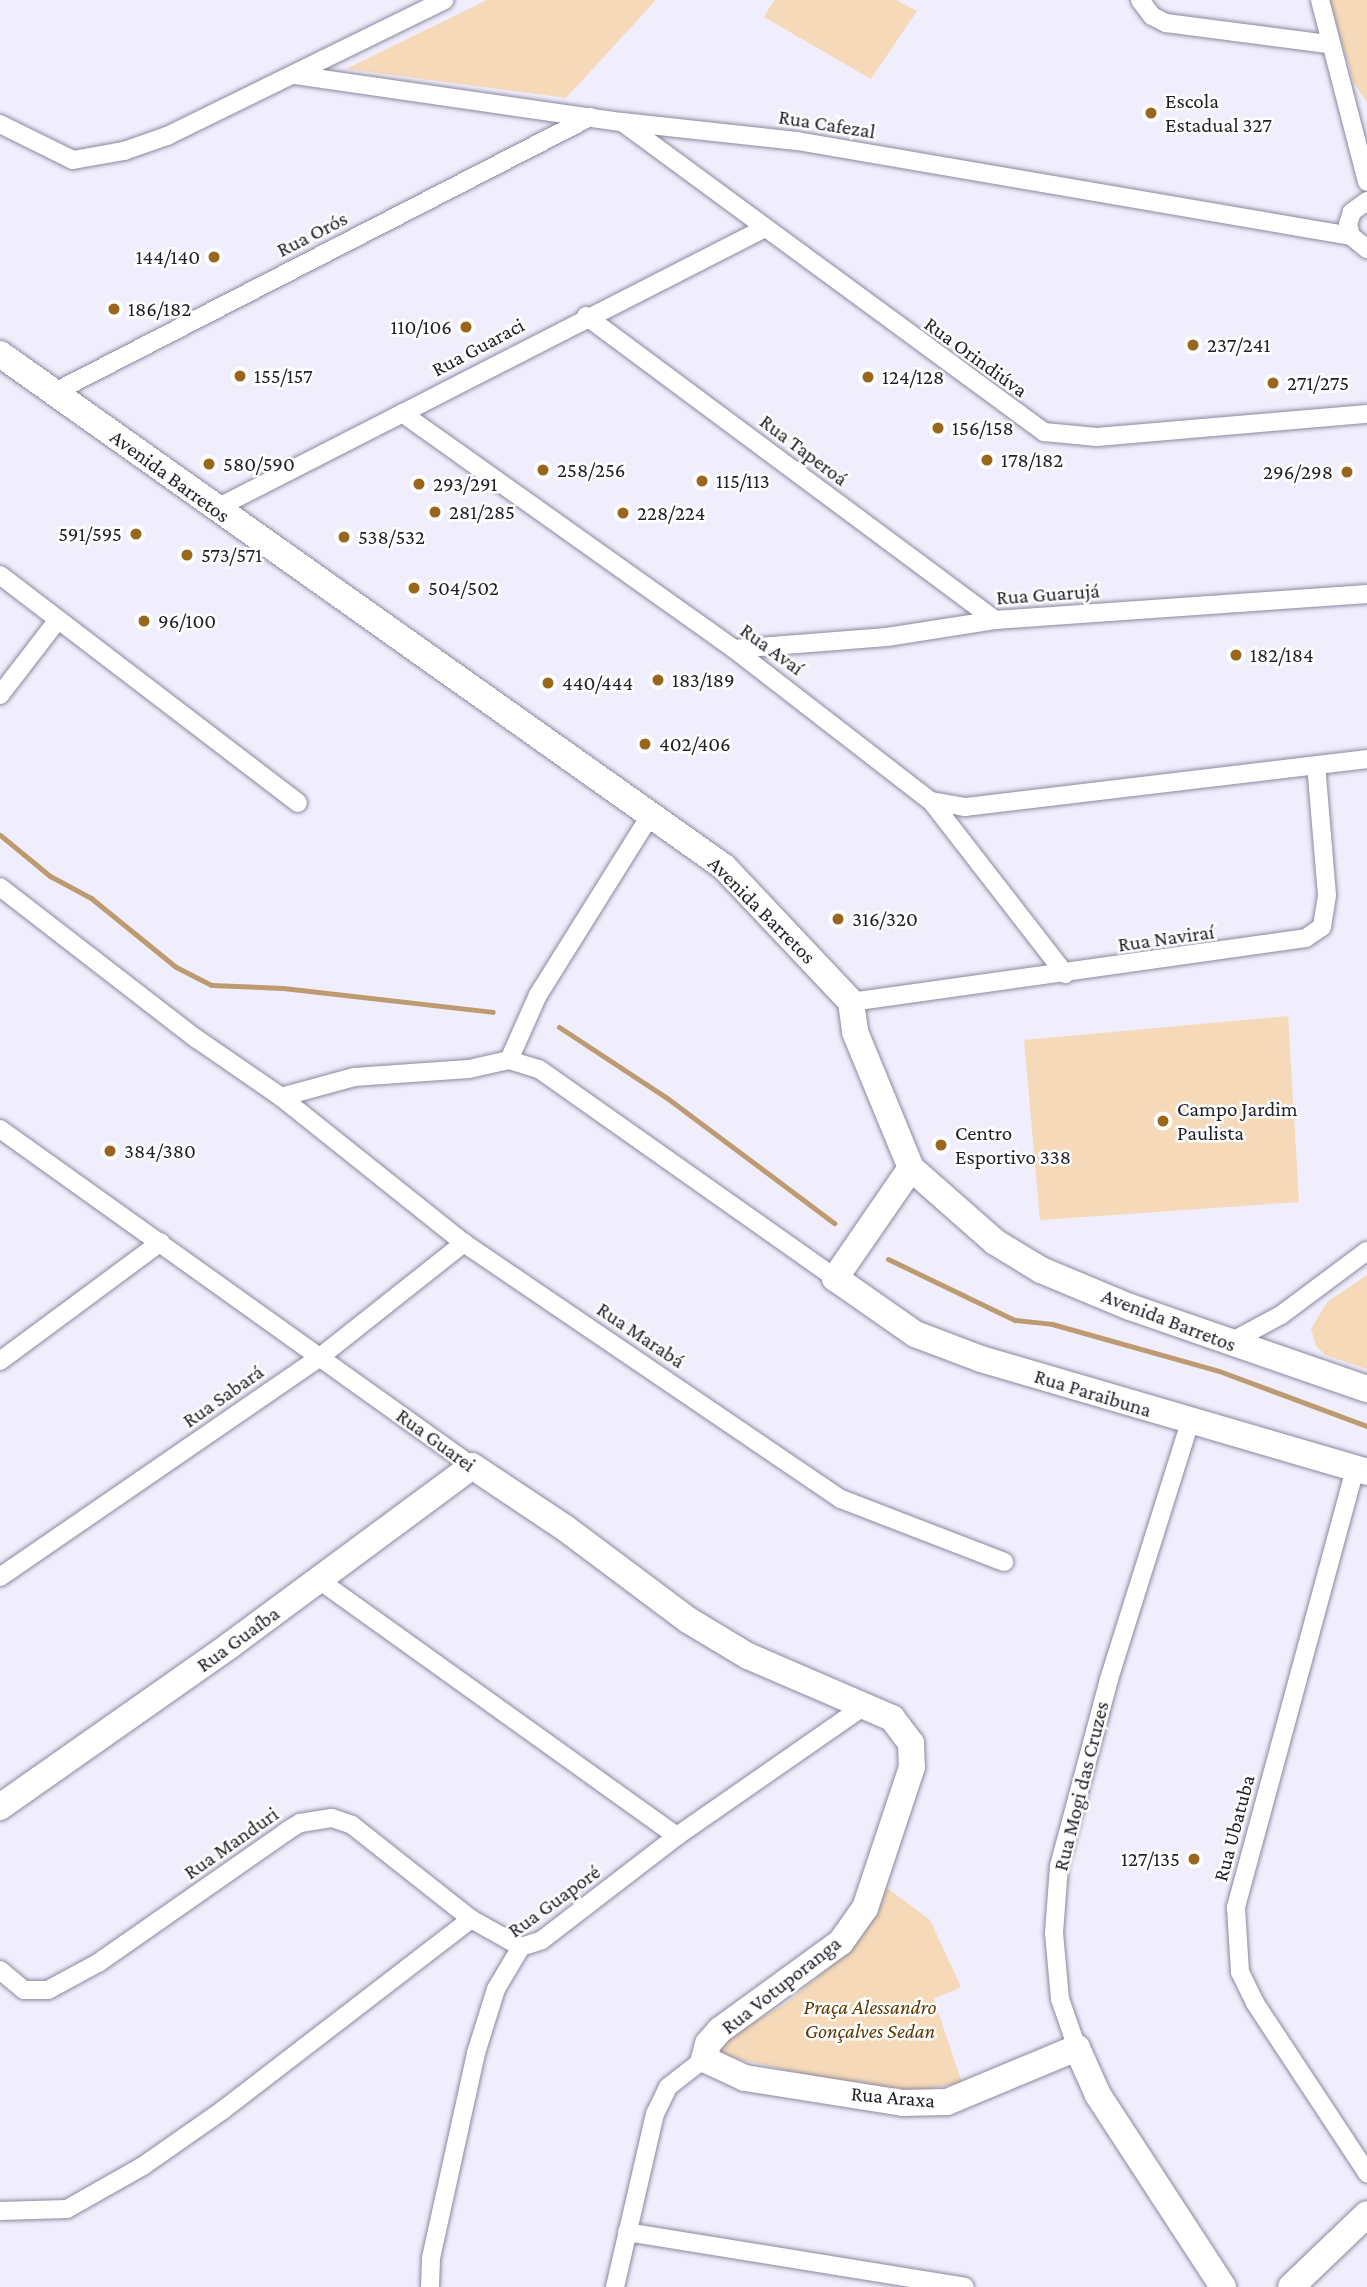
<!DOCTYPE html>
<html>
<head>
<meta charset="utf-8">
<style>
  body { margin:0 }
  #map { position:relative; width:1367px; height:2287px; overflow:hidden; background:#f0eefd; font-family:"Crimson Pro",serif }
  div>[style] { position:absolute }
  .green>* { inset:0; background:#f5d9b8 }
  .stream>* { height:5px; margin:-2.5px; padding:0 2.5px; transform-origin:2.5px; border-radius:2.5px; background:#bd9a70 }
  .roads { filter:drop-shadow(0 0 2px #8c889e) drop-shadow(0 0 2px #8c889e) }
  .street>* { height:18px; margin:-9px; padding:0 9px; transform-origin:9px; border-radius:9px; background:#fff }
  .secondary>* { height:26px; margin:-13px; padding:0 13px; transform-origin:13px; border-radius:13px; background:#fff }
  .dots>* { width:19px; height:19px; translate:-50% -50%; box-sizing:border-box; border:4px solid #fefefe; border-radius:50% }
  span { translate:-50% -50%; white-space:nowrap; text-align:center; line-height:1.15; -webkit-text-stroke:5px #fefefe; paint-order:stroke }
  .poi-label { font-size:21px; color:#201e27 }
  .left { translate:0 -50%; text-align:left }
  .right { translate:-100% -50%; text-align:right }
  .street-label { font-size:21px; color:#201e27 }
  .park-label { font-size:21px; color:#5c3901; font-style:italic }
</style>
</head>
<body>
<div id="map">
  <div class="green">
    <div style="clip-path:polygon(487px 0,656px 0,566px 98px,346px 69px)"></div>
    <div style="clip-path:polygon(774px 0,896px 0,917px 11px,871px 79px,764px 17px)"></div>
    <div style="clip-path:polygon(1329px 0,1367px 0,1367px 102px,1354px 83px)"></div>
    <div style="clip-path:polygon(1288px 1016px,1299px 1202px,1040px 1220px,1024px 1040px)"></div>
    <div style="clip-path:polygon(1367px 1275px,1367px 1369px,1325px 1355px,1316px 1346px,1311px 1329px,1327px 1302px)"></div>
    <div style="clip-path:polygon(887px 1888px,930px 1920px,961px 1987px,934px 1999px,962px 2083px,913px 2091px,836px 2081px,720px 2055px,722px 2042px,789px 2001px,848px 1952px)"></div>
  </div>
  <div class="stream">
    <div style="left:0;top:835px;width:65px;rotate:39.4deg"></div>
    <div style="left:50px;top:876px;width:47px;rotate:28.2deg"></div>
    <div style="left:91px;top:898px;width:109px;rotate:39.1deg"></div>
    <div style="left:176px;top:967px;width:39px;rotate:27deg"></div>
    <div style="left:211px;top:985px;width:72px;rotate:2.4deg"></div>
    <div style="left:283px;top:988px;width:211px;rotate:6.5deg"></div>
    <div style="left:559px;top:1027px;width:129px;rotate:33.3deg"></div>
    <div style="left:667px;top:1098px;width:209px;rotate:36.8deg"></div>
    <div style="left:888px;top:1259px;width:141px;rotate:25.7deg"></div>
    <div style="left:1015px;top:1320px;width:37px;rotate:6deg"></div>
    <div style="left:1052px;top:1324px;width:173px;rotate:15.7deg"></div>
    <div style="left:1219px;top:1371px;width:158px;rotate:20.4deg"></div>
  </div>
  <div class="roads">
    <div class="street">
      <div style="left:1140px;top:0;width:20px;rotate:53deg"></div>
      <div style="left:1152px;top:16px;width:16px;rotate:27deg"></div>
      <div style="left:1166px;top:23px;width:163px;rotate:7.4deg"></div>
      <div style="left:1320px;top:0;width:188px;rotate:75.5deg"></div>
      <div style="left:294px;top:75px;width:331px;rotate:8.2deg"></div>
      <div style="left:622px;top:122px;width:176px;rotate:6.2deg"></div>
      <div style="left:797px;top:141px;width:562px;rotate:9.73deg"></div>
      <div style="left:622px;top:122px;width:524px;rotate:36.3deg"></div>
      <div style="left:1044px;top:432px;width:53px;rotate:5.4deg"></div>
      <div style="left:1097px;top:437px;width:271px;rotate:-4.9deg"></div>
      <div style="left:0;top:124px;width:81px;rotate:26.3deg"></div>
      <div style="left:73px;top:160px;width:52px;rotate:-10deg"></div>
      <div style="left:124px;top:151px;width:46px;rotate:-19.2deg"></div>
      <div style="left:167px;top:136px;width:309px;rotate:-26.1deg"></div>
      <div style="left:1367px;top:201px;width:19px;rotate:144deg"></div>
      <div style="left:1352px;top:212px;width:13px;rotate:108deg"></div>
      <div style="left:1348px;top:224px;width:12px;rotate:76deg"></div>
      <div style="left:1351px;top:236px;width:21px;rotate:39deg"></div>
      <div style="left:586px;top:316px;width:510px;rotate:36.62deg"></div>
      <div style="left:55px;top:392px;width:602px;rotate:-27.2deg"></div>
      <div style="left:402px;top:413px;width:407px;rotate:35.4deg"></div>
      <div style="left:734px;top:649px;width:249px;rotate:37.7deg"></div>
      <div style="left:931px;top:801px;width:219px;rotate:52.2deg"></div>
      <div style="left:215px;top:509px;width:615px;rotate:-27.06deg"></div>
      <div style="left:0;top:575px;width:375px;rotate:37.4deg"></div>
      <div style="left:734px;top:649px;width:153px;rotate:-4.5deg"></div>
      <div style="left:887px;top:637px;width:109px;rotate:-8.9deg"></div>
      <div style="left:995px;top:620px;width:373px;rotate:-4deg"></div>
      <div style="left:0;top:695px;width:93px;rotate:-52.4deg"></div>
      <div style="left:931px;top:801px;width:35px;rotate:10deg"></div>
      <div style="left:965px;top:807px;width:405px;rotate:-6.8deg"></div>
      <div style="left:0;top:887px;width:249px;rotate:37.7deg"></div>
      <div style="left:197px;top:1039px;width:102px;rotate:34.6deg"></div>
      <div style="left:281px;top:1097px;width:234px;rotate:38.6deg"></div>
      <div style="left:464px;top:1243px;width:456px;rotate:34.2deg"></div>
      <div style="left:841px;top:1499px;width:175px;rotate:21.1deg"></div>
      <div style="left:851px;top:1002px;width:459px;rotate:-8deg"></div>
      <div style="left:1306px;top:938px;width:19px;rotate:-35deg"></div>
      <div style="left:1322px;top:927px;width:32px;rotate:-81deg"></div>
      <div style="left:1327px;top:895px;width:130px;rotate:-94.8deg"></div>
      <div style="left:509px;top:1060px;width:71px;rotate:-66deg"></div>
      <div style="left:538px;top:995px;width:213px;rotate:-58deg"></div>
      <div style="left:281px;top:1097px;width:76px;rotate:-15.3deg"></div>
      <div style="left:354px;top:1077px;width:115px;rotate:-4deg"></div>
      <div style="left:469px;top:1069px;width:41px;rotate:-12.7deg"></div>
      <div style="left:509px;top:1060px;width:31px;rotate:17deg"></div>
      <div style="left:539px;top:1069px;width:362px;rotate:35.2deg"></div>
      <div style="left:0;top:1129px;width:580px;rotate:35.53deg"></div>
      <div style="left:1229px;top:1343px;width:59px;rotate:-28.3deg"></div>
      <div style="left:1281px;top:1315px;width:107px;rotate:-36.7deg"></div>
      <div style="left:0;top:1361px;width:200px;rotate:-36.5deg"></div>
      <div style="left:1355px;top:1469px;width:455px;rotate:105.2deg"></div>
      <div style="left:1236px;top:1908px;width:64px;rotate:86.4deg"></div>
      <div style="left:1240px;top:1972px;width:34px;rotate:64deg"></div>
      <div style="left:1255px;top:2003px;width:204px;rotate:56.6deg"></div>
      <div style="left:0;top:1577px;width:388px;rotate:-34.5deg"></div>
      <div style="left:320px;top:1357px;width:184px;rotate:-38.4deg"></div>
      <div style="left:319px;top:1580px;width:440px;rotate:35.6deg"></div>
      <div style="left:0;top:1970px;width:31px;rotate:40deg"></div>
      <div style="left:24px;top:1990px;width:24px"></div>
      <div style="left:48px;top:1990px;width:57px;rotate:-28.4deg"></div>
      <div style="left:98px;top:1963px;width:231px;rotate:-34.9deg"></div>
      <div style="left:287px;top:1831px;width:15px;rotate:-32deg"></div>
      <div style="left:300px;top:1823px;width:32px;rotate:-9deg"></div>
      <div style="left:332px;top:1818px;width:21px;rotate:19deg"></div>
      <div style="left:352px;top:1825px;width:152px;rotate:38.3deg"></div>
      <div style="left:471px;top:1919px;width:57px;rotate:29.2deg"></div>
      <div style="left:1077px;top:2048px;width:52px;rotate:-109.1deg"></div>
      <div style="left:1060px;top:1999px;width:66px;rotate:-95.2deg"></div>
      <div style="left:1054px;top:1933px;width:67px;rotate:-85.7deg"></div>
      <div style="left:1059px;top:1866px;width:194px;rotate:-75deg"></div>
      <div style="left:1109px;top:1679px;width:269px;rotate:-72.5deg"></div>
      <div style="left:0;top:2211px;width:67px;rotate:-1.7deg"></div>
      <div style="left:67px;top:2209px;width:87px;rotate:-29.5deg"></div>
      <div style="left:143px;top:2166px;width:98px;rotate:-35deg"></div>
      <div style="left:223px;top:2110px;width:313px;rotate:-37.6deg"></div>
      <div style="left:627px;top:2232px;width:342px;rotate:9.2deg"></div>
      <div style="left:430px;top:2287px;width:29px;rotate:-88deg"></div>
      <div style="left:431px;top:2258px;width:210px;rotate:-77.6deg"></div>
      <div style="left:476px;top:2053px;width:67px;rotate:-72.6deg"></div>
      <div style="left:496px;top:1989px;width:49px;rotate:-59.2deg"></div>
      <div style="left:521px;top:1947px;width:22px;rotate:-18deg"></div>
      <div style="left:542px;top:1940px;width:170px;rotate:-37.6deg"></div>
      <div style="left:677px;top:1836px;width:228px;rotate:-34.8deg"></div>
      <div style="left:615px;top:2287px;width:178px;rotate:-77deg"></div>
      <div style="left:655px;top:2114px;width:30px;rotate:-64deg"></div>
      <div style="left:668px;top:2087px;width:46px;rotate:-37.9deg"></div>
    </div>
    <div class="secondary">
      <div style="left:0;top:354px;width:887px;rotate:35.32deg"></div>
      <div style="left:724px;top:867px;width:185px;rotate:46.7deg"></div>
      <div style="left:851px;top:1002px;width:30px;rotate:82deg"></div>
      <div style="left:855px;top:1032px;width:147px;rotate:67.6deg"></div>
      <div style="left:911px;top:1168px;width:112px;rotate:41.4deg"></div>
      <div style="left:995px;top:1242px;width:54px;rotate:31.3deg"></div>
      <div style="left:1041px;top:1270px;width:96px;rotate:22.6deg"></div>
      <div style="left:1130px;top:1307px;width:251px;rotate:19.1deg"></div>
      <div style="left:911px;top:1168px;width:134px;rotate:124.6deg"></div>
      <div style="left:835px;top:1278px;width:98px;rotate:35deg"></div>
      <div style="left:915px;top:1334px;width:71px;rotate:20.7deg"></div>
      <div style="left:981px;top:1359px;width:402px;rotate:16.3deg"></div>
      <div style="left:0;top:1807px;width:280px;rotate:-35.1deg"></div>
      <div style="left:229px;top:1646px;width:302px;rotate:-36.5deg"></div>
      <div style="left:472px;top:1466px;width:112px;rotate:33.7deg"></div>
      <div style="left:565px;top:1528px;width:154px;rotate:36.8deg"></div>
      <div style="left:688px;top:1620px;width:70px;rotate:31deg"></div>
      <div style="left:748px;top:1656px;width:157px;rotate:23.3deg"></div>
      <div style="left:892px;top:1718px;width:31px;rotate:53deg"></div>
      <div style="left:911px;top:1743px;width:24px;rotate:88deg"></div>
      <div style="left:912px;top:1767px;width:149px;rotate:108.4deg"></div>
      <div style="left:865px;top:1908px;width:42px;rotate:125.2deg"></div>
      <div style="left:841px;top:1942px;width:150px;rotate:144deg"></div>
      <div style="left:720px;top:2030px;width:18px;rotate:131deg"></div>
      <div style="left:708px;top:2044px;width:16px;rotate:105deg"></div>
      <div style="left:704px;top:2059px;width:45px;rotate:24.9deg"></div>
      <div style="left:745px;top:2078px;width:160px;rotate:9deg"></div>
      <div style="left:903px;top:2103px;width:44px;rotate:-1.3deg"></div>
      <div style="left:947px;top:2102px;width:141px;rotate:-22.6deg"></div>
      <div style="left:1077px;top:2048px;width:51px;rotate:65.9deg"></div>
      <div style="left:1098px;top:2095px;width:229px;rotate:56.9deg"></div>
      <div style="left:1291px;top:2287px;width:105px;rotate:-43.8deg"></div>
    </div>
  </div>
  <div class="dots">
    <div style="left:1151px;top:113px;background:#99661b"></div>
    <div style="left:214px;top:257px;background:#99661b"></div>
    <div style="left:114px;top:309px;background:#99661b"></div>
    <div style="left:466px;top:327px;background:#99661b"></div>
    <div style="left:1193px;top:345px;background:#99661b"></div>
    <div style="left:240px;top:376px;background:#99661b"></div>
    <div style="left:868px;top:377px;background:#99661b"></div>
    <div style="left:1273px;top:383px;background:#99661b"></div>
    <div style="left:938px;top:428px;background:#99661b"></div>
    <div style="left:987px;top:460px;background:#99661b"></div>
    <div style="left:209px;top:464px;background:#99661b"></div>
    <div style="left:543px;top:470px;background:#99661b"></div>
    <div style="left:1347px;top:472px;background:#99661b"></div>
    <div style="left:702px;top:481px;background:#99661b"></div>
    <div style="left:419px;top:484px;background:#99661b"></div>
    <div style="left:435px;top:512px;background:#99661b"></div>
    <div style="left:623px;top:513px;background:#99661b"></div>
    <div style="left:136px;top:534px;background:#99661b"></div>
    <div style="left:344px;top:537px;background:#99661b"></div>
    <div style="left:187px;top:555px;background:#99661b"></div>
    <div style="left:414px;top:588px;background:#99661b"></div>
    <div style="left:144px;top:621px;background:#99661b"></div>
    <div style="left:1236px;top:655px;background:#99661b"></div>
    <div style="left:658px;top:680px;background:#99661b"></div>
    <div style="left:548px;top:683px;background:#99661b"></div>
    <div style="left:645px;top:744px;background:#99661b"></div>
    <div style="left:838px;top:919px;background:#99661b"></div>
    <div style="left:1163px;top:1121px;background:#99661b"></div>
    <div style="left:941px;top:1145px;background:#99661b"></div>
    <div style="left:110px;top:1151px;background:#99661b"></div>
    <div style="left:1194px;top:1859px;background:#99661b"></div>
  </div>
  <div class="poi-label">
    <span class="left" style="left:1165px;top:113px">Escola<br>Estadual 327</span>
    <span class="right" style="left:200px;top:257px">144/140</span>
    <span class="left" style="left:128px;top:309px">186/182</span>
    <span class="right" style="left:452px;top:327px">110/106</span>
    <span class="left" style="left:1207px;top:345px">237/241</span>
    <span class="left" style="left:254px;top:376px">155/157</span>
    <span class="left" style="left:882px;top:377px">124/128</span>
    <span class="left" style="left:1287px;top:383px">271/275</span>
    <span class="left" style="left:952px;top:428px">156/158</span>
    <span class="left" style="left:1001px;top:460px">178/182</span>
    <span class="left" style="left:223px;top:464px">580/590</span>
    <span class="left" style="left:557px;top:470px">258/256</span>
    <span class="right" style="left:1333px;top:472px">296/298</span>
    <span class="left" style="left:716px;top:481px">115/113</span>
    <span class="left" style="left:433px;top:484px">293/291</span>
    <span class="left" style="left:449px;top:512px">281/285</span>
    <span class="left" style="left:637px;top:513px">228/224</span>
    <span class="right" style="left:122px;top:534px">591/595</span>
    <span class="left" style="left:358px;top:537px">538/532</span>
    <span class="left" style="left:201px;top:555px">573/571</span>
    <span class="left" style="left:428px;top:588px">504/502</span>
    <span class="left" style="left:158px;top:621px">96/100</span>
    <span class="left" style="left:1250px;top:655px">182/184</span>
    <span class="left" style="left:672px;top:680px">183/189</span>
    <span class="left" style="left:562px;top:683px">440/444</span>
    <span class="left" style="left:659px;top:744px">402/406</span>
    <span class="left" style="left:852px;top:919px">316/320</span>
    <span class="left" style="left:1177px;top:1121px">Campo Jardim<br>Paulista</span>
    <span class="left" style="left:955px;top:1145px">Centro<br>Esportivo 338</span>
    <span class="left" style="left:124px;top:1151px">384/380</span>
    <span class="right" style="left:1180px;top:1859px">127/135</span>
  </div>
  <div class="street-label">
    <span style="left:827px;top:124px;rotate:9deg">Rua Cafezal</span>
    <span style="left:312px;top:234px;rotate:-27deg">Rua Orós</span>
    <span style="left:478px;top:347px;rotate:-28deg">Rua Guaraci</span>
    <span style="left:976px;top:357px;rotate:36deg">Rua Orindiúva</span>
    <span style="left:804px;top:450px;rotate:37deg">Rua Taperoá</span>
    <span style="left:170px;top:476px;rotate:36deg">Avenida Barretos</span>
    <span style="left:1048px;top:594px;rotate:-4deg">Rua Guarujá</span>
    <span style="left:772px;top:649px;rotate:36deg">Rua Avaí</span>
    <span style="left:762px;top:910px;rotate:45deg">Avenida Barretos</span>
    <span style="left:1166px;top:938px;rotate:-8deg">Rua Naviraí</span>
    <span style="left:1169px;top:1320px;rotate:21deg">Avenida Barretos</span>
    <span style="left:641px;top:1335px;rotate:34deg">Rua Marabá</span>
    <span style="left:1093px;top:1393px;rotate:17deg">Rua Paraibuna</span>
    <span style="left:223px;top:1396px;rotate:-35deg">Rua Sabará</span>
    <span style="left:436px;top:1440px;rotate:36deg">Rua Guarei</span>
    <span style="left:238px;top:1639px;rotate:-36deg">Rua Guaíba</span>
    <span style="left:1081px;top:1786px;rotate:-76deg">Rua Mogi das Cruzes</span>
    <span style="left:1234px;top:1828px;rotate:-75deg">Rua Ubatuba</span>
    <span style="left:231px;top:1843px;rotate:-35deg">Rua Manduri</span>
    <span style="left:554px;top:1901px;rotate:-36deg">Rua Guaporé</span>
    <span style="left:781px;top:1985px;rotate:-38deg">Rua Votuporanga</span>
    <span style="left:893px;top:2097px;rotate:5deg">Rua Araxa</span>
  </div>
  <div class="park-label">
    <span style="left:870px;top:2019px">Praça Alessandro<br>Gonçalves Sedan</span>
  </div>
</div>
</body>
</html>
